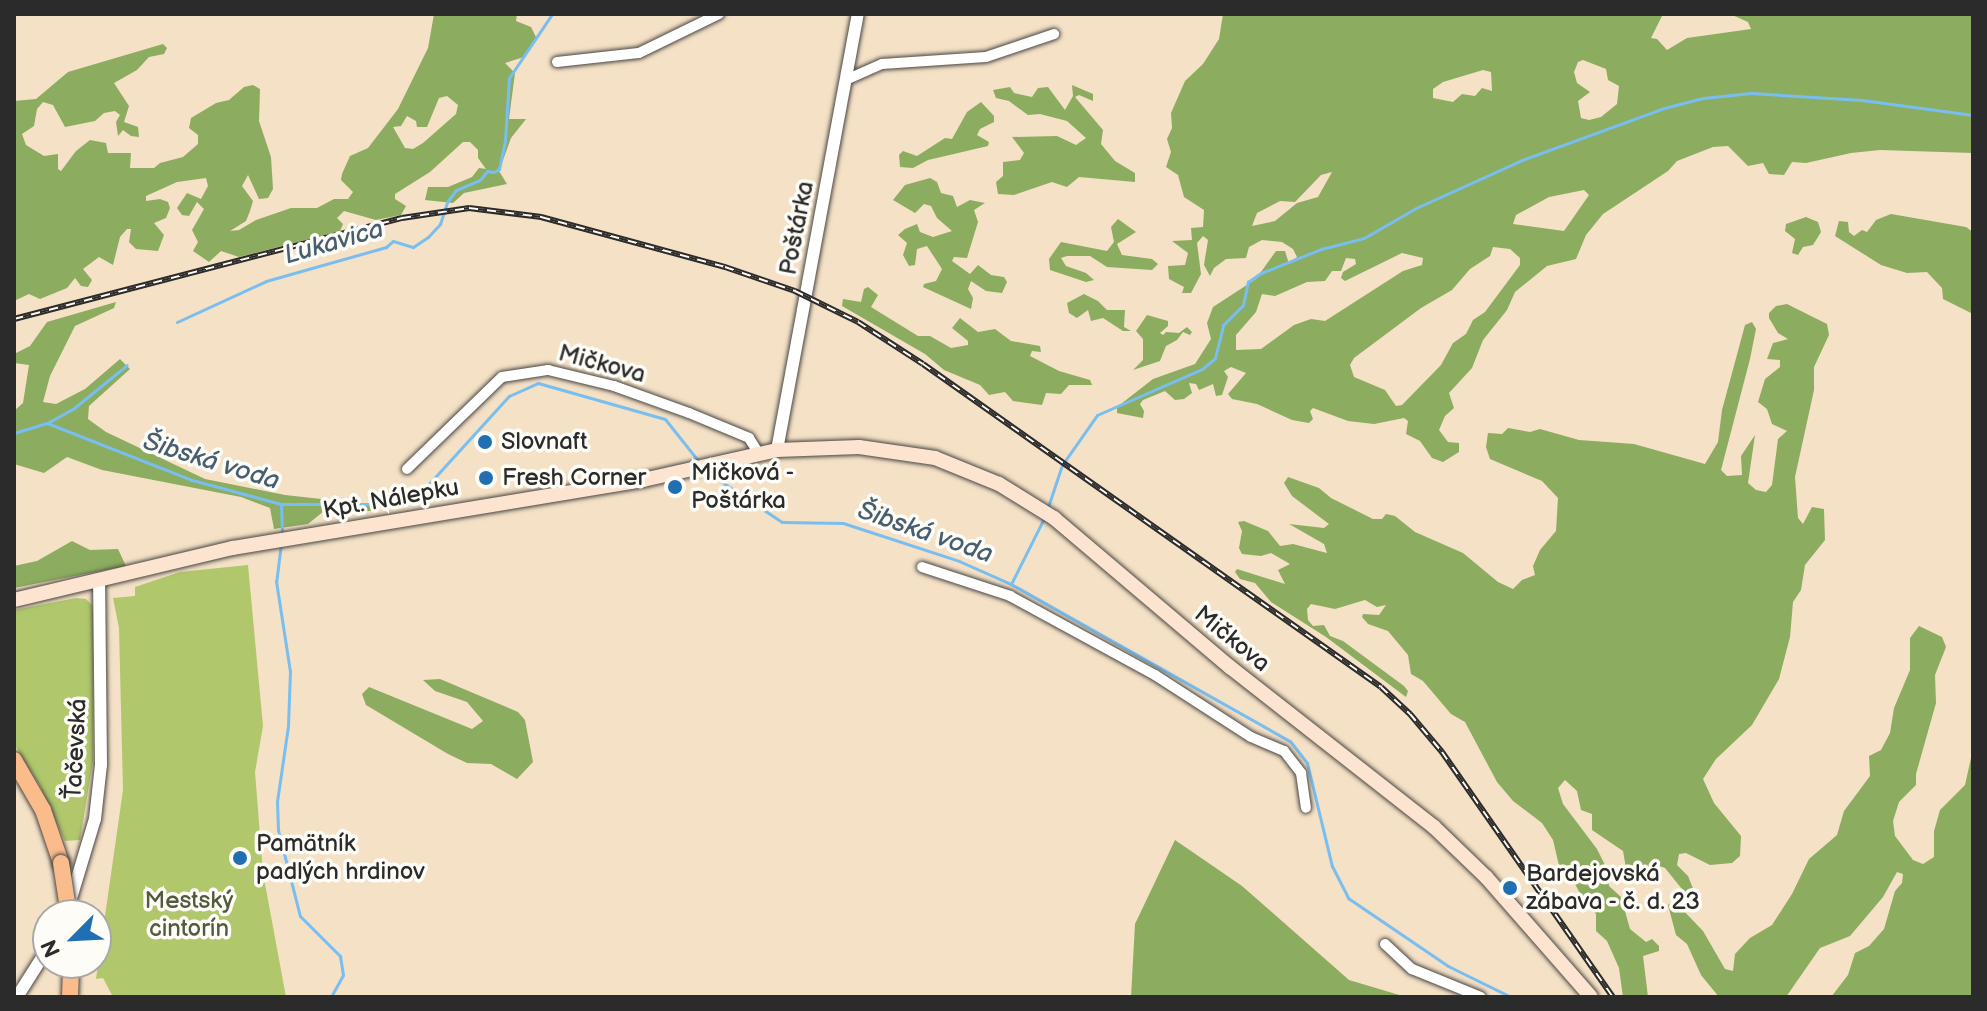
<!DOCTYPE html>
<html>
<head>
<meta charset="utf-8">
<style>
  body { margin:0 }
  #map { position:relative; width:1987px; height:1011px; overflow:hidden; background:#f4e1c6; font-family:"Balsamiq Sans",sans-serif }
  div>[style] { position:absolute }
  .green>* { inset:0; background:#b0c76c }
  .forest>* { inset:0; background:#8cac60 }
  .stream>* { height:3px; margin:-1.5px; padding:0 1.5px; transform-origin:1.5px; border-radius:1.5px; background:#79bef0 }
  .roads { filter:drop-shadow(0 0 2px #494642) drop-shadow(0 0 2px #494642) }
  .minor>* { height:10px; margin:-5px; padding:0 5px; transform-origin:5px; border-radius:5px; background:#fff }
  .tertiary>* { height:12px; margin:-6px; padding:0 6px; transform-origin:6px; border-radius:6px; background:#fff }
  .secondary>* { height:14px; margin:-7px; padding:0 7px; transform-origin:7px; border-radius:7px; background:#fde4d0 }
  .primary>* { height:16px; margin:-8px; padding:0 8px; transform-origin:8px; border-radius:8px; background:#f9bc8a }
  .rail>* { height:6px; margin-top:-3px; transform-origin:0; background:repeating-linear-gradient(90deg,#fdfcf7 0 9px,#2b2b2b 0 18px); box-sizing:border-box; border-block:2px solid #2b2b2b }
  .bridges { filter:drop-shadow(0 0 2px #494642) drop-shadow(0 0 2px #494642) }
  .primary-bridge>* { height:16px; margin:-8px; padding:0 8px; transform-origin:8px; border-radius:8px; background:#f9bc8a }
  .dots>* { width:22px; height:22px; translate:-50% -50%; box-sizing:border-box; border:4px solid #fdfcf7; border-radius:50% }
  span { translate:-50% -50%; white-space:nowrap; text-align:center; line-height:1.15; -webkit-text-stroke:7px #fdfcf7; paint-order:stroke }
  .street-label { font-size:24px; color:#2b2b2b }
  .poi-label { font-size:24px; color:#2b2b2b }
  .left { translate:0 -50%; text-align:left }
  .park-label { font-size:24px; color:#535a3e }
  .water-label { font-size:26px; color:#465e70; font-style:italic }
  .frame { position:absolute; inset:0; border:16px solid #2b2b2b; pointer-events:none }
  .north { position:absolute; left:32px; top:899px; width:80px; height:80px; box-sizing:border-box; background:#fdfcf7; border:2px solid #a9a8a5; border-radius:50%; rotate:246deg; font-size:22px; font-weight:700; line-height:32px; text-align:center; color:#2b2b2b }
  .north::after { content:''; display:block; margin:auto; width:28px; height:36px; background:#1f6fb2; clip-path:polygon(50% 0,100% 100%,50% 72%,0 100%) }
</style>
</head>
<body>
<div id="map">
  <div class="green">
    <div style="clip-path:polygon(248px 565px,263px 726px,255px 772px,263px 873px,286px 997px,113px 997px,103px 978px,96px 979px,123px 790px,119px 628px,113px 598px,135px 596px,135px 587px,180px 572px)"></div>
    <div style="clip-path:polygon(76px 598px,86px 599px,92px 605px,93px 614px,93px 761px,80px 840px,65px 841px,40px 786px,14px 744px,14px 610px)"></div>
  </div>
  <div class="forest">
    <div style="clip-path:polygon(evenodd,434px 14px,517px 14px,516px 21px,531px 27px,537px 39px,524px 57px,505px 63px,515px 73px,509px 119px,526px 119px,511px 138px,499px 171px,507px 184px,464px 193px,453px 203px,425px 200px,428px 187px,448px 187px,472px 177px,479px 168px,486px 169px,478px 158px,478px 150px,470px 142px,463px 142px,430px 172px,395px 194px,395px 199px,406px 206px,401px 215px,376px 220px,344px 211px,337px 218px,343px 224px,340px 231px,239px 257px,221px 251px,209px 262px,193px 251px,198px 242px,192px 230px,204px 209px,197px 202px,189px 216px,182px 215px,177px 208px,187px 193px,201px 199px,208px 186px,206px 178px,177px 182px,146px 196px,146px 201px,160px 199px,168px 202px,170px 208px,166px 218px,154px 223px,164px 235px,158px 251px,136px 249px,129px 242px,131px 229px,127px 229px,120px 237px,113px 265px,99px 257px,83px 269px,92px 280px,88px 287px,81px 286px,75px 278px,67px 288px,40px 299px,29px 294px,14px 301px,14px 101px,36px 99px,68px 72px,163px 44px,167px 48px,164px 54px,149px 57px,137px 70px,114px 83px,129px 106px,124px 122px,138px 127px,139px 137px,131px 136px,123px 130px,118px 136px,116px 122px,120px 115px,115px 111px,104px 113px,95px 121px,65px 127px,53px 105px,43px 102px,37px 109px,34px 126px,22px 134px,26px 145px,44px 156px,58px 154px,58px 169px,61px 171px,76px 151px,90px 140px,106px 143px,108px 153px,131px 153px,130px 168px,154px 168px,160px 163px,183px 157px,198px 144px,198px 135px,189px 128px,191px 118px,216px 103px,229px 100px,244px 87px,253px 85px,260px 89px,259px 121px,271px 157px,273px 189px,268px 198px,259px 199px,248px 175px,242px 186px,253px 201px,250px 211px,246px 221px,230px 231px,239px 230px,256px 220px,291px 208px,317px 208px,334px 199px,348px 199px,353px 192px,341px 180px,342px 174px,350px 156px,368px 148px,398px 109px,428px 48px,434px 14px,447px 96px,458px 105px,456px 114px,423px 143px,413px 149px,405px 148px,393px 127px,401px 126px,407px 116px,416px 121px,417px 127px,427px 127px,439px 98px,447px 96px)"></div>
    <div style="clip-path:polygon(evenodd,1223px 14px,1663px 14px,1651px 38px,1657px 39px,1667px 50px,1687px 38px,1751px 29px,1748px 22px,1730px 14px,1973px 14px,1973px 153px,1880px 150px,1851px 153px,1806px 163px,1792px 162px,1784px 175px,1769px 174px,1763px 163px,1748px 166px,1728px 146px,1713px 147px,1677px 161px,1668px 171px,1603px 214px,1586px 235px,1576px 259px,1547px 266px,1515px 292px,1507px 310px,1483px 340px,1472px 368px,1449px 393px,1454px 408px,1445px 416px,1439px 430px,1448px 442px,1459px 443px,1459px 452px,1443px 462px,1432px 458px,1420px 441px,1406px 434px,1408px 421px,1404px 418px,1374px 424px,1348px 421px,1313px 408px,1310px 411px,1313px 419px,1309px 423px,1292px 420px,1257px 404px,1232px 399px,1228px 394px,1246px 373px,1231px 367px,1224px 371px,1228px 377px,1222px 395px,1216px 396px,1213px 384px,1199px 390px,1196px 384px,1189px 383px,1192px 393px,1184px 399px,1175px 400px,1165px 391px,1143px 400px,1140px 404px,1144px 411px,1143px 418px,1117px 413px,1117px 407px,1153px 379px,1195px 364px,1211px 339px,1207px 323px,1213px 307px,1256px 279px,1276px 251px,1285px 251px,1289px 264px,1297px 257px,1293px 249px,1282px 242px,1262px 240px,1249px 247px,1246px 258px,1226px 259px,1214px 268px,1210px 276px,1204px 265px,1208px 240px,1203px 236px,1197px 243px,1201px 274px,1191px 293px,1182px 293px,1184px 287px,1169px 279px,1168px 266px,1185px 265px,1188px 253px,1172px 241px,1192px 240px,1191px 228px,1203px 227px,1204px 210px,1184px 197px,1178px 175px,1166px 167px,1171px 152px,1167px 139px,1172px 128px,1171px 113px,1185px 81px,1203px 64px,1219px 39px,1223px 14px,1583px 60px,1606px 69px,1608px 80px,1619px 86px,1617px 104px,1601px 117px,1589px 120px,1581px 118px,1578px 101px,1590px 92px,1577px 83px,1574px 72px,1578px 62px,1583px 60px,1223px 14px,1483px 70px,1491px 72px,1492px 91px,1482px 88px,1475px 96px,1462px 94px,1453px 102px,1433px 98px,1433px 89px,1443px 82px,1483px 70px,1223px 14px,1332px 172px,1318px 197px,1297px 203px,1275px 221px,1252px 226px,1257px 213px,1280px 201px,1295px 202px,1321px 175px,1332px 172px,1223px 14px,1584px 190px,1589px 195px,1564px 231px,1513px 224px,1516px 215px,1549px 197px,1584px 190px,1223px 14px,1493px 247px,1510px 249px,1520px 258px,1520px 265px,1485px 312px,1473px 320px,1466px 334px,1453px 343px,1441px 365px,1402px 405px,1396px 406px,1385px 390px,1354px 377px,1350px 365px,1354px 358px,1421px 308px,1452px 290px,1470px 269px,1490px 256px,1493px 247px,1223px 14px,1402px 253px,1423px 258px,1422px 265px,1403px 271px,1325px 321px,1311px 319px,1294px 325px,1261px 349px,1236px 350px,1236px 335px,1256px 312px,1262px 294px,1275px 296px,1307px 282px,1325px 281px,1332px 271px,1341px 271px,1346px 258px,1355px 259px,1356px 264px,1343px 272px,1341px 278px,1345px 281px,1402px 253px)"></div>
    <div style="clip-path:polygon(1072px 85px,1093px 94px,1093px 101px,1079px 95px,1075px 97px,1103px 130px,1101px 144px,1115px 161px,1135px 173px,1135px 182px,1079px 177px,1067px 187px,1052px 182px,1014px 195px,998px 194px,996px 182px,1003px 176px,1003px 162px,1020px 160px,1024px 153px,1012px 137px,1057px 136px,1076px 145px,1086px 138px,1067px 121px,1040px 114px,1028px 115px,1009px 101px,996px 98px,993px 90px,1010px 87px,1014px 93px,1032px 97px,1038px 88px,1048px 87px,1065px 110px,1073px 96px)"></div>
    <div style="clip-path:polygon(981px 102px,994px 116px,994px 122px,980px 129px,977px 135px,989px 142px,988px 146px,928px 160px,913px 168px,900px 167px,899px 155px,903px 151px,917px 156px,945px 138px,952px 139px,967px 112px)"></div>
    <div style="clip-path:polygon(930px 178px,937px 182px,941px 193px,953px 196px,957px 207px,970px 200px,985px 203px,974px 210px,978px 222px,967px 258px,954px 257px,952px 261px,970px 274px,978px 265px,991px 275px,1004px 277px,1007px 282px,1002px 293px,986px 291px,971px 281px,968px 289px,973px 298px,971px 309px,923px 287px,924px 284px,936px 281px,942px 269px,927px 246px,917px 249px,915px 265px,909px 266px,903px 255px,907px 243px,898px 235px,905px 229px,917px 224px,920px 232px,933px 237px,952px 231px,937px 218px,931px 206px,924px 204px,915px 213px,893px 200px,905px 185px)"></div>
    <div style="clip-path:polygon(1891px 214px,1966px 227px,1973px 232px,1973px 314px,1943px 299px,1942px 288px,1927px 272px,1907px 273px,1881px 265px,1835px 236px,1839px 221px,1848px 222px,1849px 232px,1854px 236px,1862px 230px,1867px 232px,1876px 220px)"></div>
    <div style="clip-path:polygon(1806px 217px,1818px 222px,1821px 232px,1813px 245px,1803px 247px,1798px 255px,1792px 253px,1795px 239px,1785px 231px,1786px 224px)"></div>
    <div style="clip-path:polygon(1118px 219px,1136px 232px,1117px 244px,1122px 255px,1152px 259px,1158px 264px,1152px 270px,1107px 267px,1090px 256px,1067px 256px,1061px 258px,1066px 266px,1086px 273px,1094px 280px,1086px 282px,1050px 270px,1049px 259px,1061px 242px,1107px 251px,1114px 242px,1111px 227px)"></div>
    <div style="clip-path:polygon(868px 287px,878px 295px,871px 307px,918px 336px,930px 336px,951px 348px,968px 345px,968px 341px,952px 328px,960px 318px,978px 332px,995px 329px,1011px 341px,1040px 346px,1041px 352px,1032px 351px,1030px 356px,1059px 371px,1090px 380px,1092px 385px,1069px 385px,1061px 394px,1046px 393px,1042px 405px,1013px 401px,1005px 392px,989px 395px,980px 385px,944px 370px,925px 354px,842px 306px,843px 299px,861px 302px,864px 289px)"></div>
    <div style="clip-path:polygon(1084px 294px,1098px 301px,1107px 310px,1125px 310px,1124px 327px,1131px 331px,1123px 331px,1103px 318px,1091px 321px,1088px 310px,1077px 318px,1069px 313px,1067px 303px)"></div>
    <div style="clip-path:polygon(116px 302px,114px 308px,75px 326px,50px 376px,43px 402px,56px 404px,85px 389px,120px 359px,130px 369px,89px 406px,88px 419px,106px 432px,205px 479px,285px 495px,376px 505px,375px 511px,324px 511px,308px 524px,274px 529px,270px 508px,241px 497px,102px 470px,67px 457px,44px 473px,14px 464px,14px 411px,23px 403px,29px 365px,14px 363px,14px 354px,30px 346px,47px 322px)"></div>
    <div style="clip-path:polygon(1787px 304px,1827px 324px,1829px 335px,1814px 367px,1814px 390px,1795px 477px,1798px 518px,1803px 524px,1812px 507px,1824px 509px,1825px 540px,1805px 565px,1801px 590px,1793px 602px,1790px 637px,1779px 679px,1752px 725px,1716px 759px,1703px 779px,1714px 803px,1741px 836px,1740px 856px,1732px 863px,1710px 865px,1686px 853px,1679px 854px,1677px 865px,1688px 876px,1696px 896px,1690px 899px,1665px 868px,1657px 865px,1637px 872px,1626px 868px,1623px 851px,1592px 830px,1592px 814px,1581px 810px,1577px 791px,1565px 780px,1558px 788px,1563px 804px,1597px 849px,1607px 869px,1609px 886px,1621px 897px,1630px 929px,1646px 942px,1652px 939px,1659px 946px,1659px 951px,1643px 956px,1648px 997px,1623px 997px,1619px 968px,1607px 941px,1596px 931px,1596px 914px,1585px 903px,1574px 882px,1561px 874px,1553px 840px,1542px 823px,1513px 801px,1497px 782px,1465px 722px,1451px 714px,1423px 681px,1411px 674px,1408px 655px,1388px 631px,1368px 624px,1362px 617px,1363px 614px,1379px 615px,1386px 605px,1377px 607px,1365px 600px,1335px 609px,1311px 604px,1307px 609px,1308px 620px,1313px 626px,1324px 625px,1330px 636px,1343px 641px,1404px 686px,1408px 691px,1406px 697px,1326px 637px,1271px 602px,1255px 583px,1240px 579px,1235px 572px,1237px 569px,1285px 584px,1278px 570px,1290px 564px,1271px 553px,1261px 556px,1242px 554px,1239px 548px,1242px 531px,1238px 522px,1244px 521px,1268px 531px,1280px 546px,1293px 544px,1327px 553px,1324px 544px,1289px 524px,1324px 528px,1329px 524px,1292px 496px,1284px 483px,1288px 477px,1319px 488px,1331px 498px,1373px 519px,1382px 519px,1386px 514px,1395px 516px,1415px 532px,1463px 553px,1498px 582px,1513px 589px,1522px 580px,1535px 575px,1533px 566px,1540px 550px,1556px 531px,1558px 498px,1542px 481px,1490px 459px,1486px 447px,1488px 433px,1502px 434px,1508px 428px,1530px 432px,1540px 429px,1579px 440px,1634px 444px,1705px 464px,1718px 442px,1722px 410px,1745px 325px,1752px 322px,1756px 329px,1750px 359px,1721px 470px,1727px 476px,1742px 475px,1741px 456px,1755px 435px,1748px 483px,1756px 490px,1766px 492px,1772px 485px,1778px 439px,1787px 431px,1772px 424px,1767px 409px,1758px 402px,1765px 379px,1780px 367px,1780px 360px,1767px 359px,1773px 343px,1788px 339px,1778px 333px,1769px 318px,1769px 313px,1776px 306px)"></div>
    <div style="clip-path:polygon(1147px 315px,1168px 321px,1168px 326px,1160px 333px,1163px 335px,1166px 332px,1179px 333px,1187px 327px,1192px 332px,1190px 335px,1183px 332px,1177px 340px,1166px 346px,1160px 361px,1133px 370px,1143px 360px,1143px 339px,1136px 331px)"></div>
    <div style="clip-path:polygon(72px 541px,90px 550px,118px 549px,126px 566px,14px 588px,14px 566px,37px 561px)"></div>
    <div style="clip-path:polygon(1919px 626px,1942px 637px,1946px 647px,1935px 675px,1936px 703px,1916px 774px,1916px 785px,1899px 802px,1893px 821px,1895px 836px,1913px 860px,1923px 864px,1934px 857px,1934px 831px,1940px 810px,1965px 785px,1973px 749px,1973px 997px,1831px 997px,1848px 975px,1855px 953px,1869px 946px,1884px 929px,1895px 891px,1902px 883px,1903px 874px,1897px 872px,1883px 897px,1850px 936px,1820px 948px,1786px 997px,1719px 997px,1701px 975px,1687px 944px,1676px 935px,1668px 905px,1672px 902px,1680px 907px,1703px 931px,1725px 969px,1733px 971px,1735px 954px,1750px 938px,1772px 925px,1792px 894px,1809px 859px,1837px 835px,1844px 811px,1870px 776px,1869px 756px,1881px 750px,1890px 733px,1894px 708px,1910px 670px,1910px 638px)"></div>
    <div style="clip-path:polygon(440px 679px,518px 712px,525px 720px,533px 762px,517px 779px,491px 764px,467px 763px,448px 754px,366px 705px,362px 694px,369px 687px,472px 729px,483px 721px,467px 702px,435px 691px,423px 680px)"></div>
    <div style="clip-path:polygon(1175px 840px,1242px 886px,1349px 980px,1406px 997px,1131px 997px,1135px 924px)"></div>
  </div>
  <div class="stream">
    <div style="left:177px;top:322px;width:98px;rotate:-24.7deg"></div>
    <div style="left:266px;top:281px;width:125px;rotate:-15.8deg"></div>
    <div style="left:386px;top:247px;width:9px;rotate:-41deg"></div>
    <div style="left:393px;top:241px;width:21px;rotate:17deg"></div>
    <div style="left:413px;top:247px;width:18px;rotate:-34deg"></div>
    <div style="left:428px;top:237px;width:18px;rotate:-47deg"></div>
    <div style="left:440px;top:224px;width:23px;rotate:-72deg"></div>
    <div style="left:447px;top:202px;width:15px;rotate:-53deg"></div>
    <div style="left:456px;top:190px;width:26px;rotate:-23deg"></div>
    <div style="left:480px;top:180px;width:11px;rotate:-52deg"></div>
    <div style="left:487px;top:171px;width:7px;rotate:8deg"></div>
    <div style="left:494px;top:172px;width:6px;rotate:-31deg"></div>
    <div style="left:499px;top:169px;width:29px;rotate:-78deg"></div>
    <div style="left:505px;top:141px;width:63px;rotate:-86.4deg"></div>
    <div style="left:509px;top:78px;width:77px;rotate:-56.1deg"></div>
    <div style="left:49px;top:422px;width:29px;rotate:-29deg"></div>
    <div style="left:74px;top:408px;width:68px;rotate:-39.1deg"></div>
    <div style="left:14px;top:433px;width:34px;rotate:-17deg"></div>
    <div style="left:47px;top:423px;width:156px;rotate:21.5deg"></div>
    <div style="left:192px;top:480px;width:92px;rotate:15.1deg"></div>
    <div style="left:281px;top:504px;width:121px"></div>
    <div style="left:402px;top:504px;width:31px;rotate:-36deg"></div>
    <div style="left:427px;top:486px;width:122px;rotate:-47.7deg"></div>
    <div style="left:509px;top:396px;width:32px;rotate:-24deg"></div>
    <div style="left:538px;top:383px;width:132px;rotate:15.8deg"></div>
    <div style="left:665px;top:419px;width:56px;rotate:51.5deg"></div>
    <div style="left:707px;top:472px;width:90px;rotate:33.7deg"></div>
    <div style="left:782px;top:522px;width:61px;rotate:0.9deg"></div>
    <div style="left:843px;top:523px;width:122px;rotate:18.1deg"></div>
    <div style="left:959px;top:561px;width:57px;rotate:23.9deg"></div>
    <div style="left:1011px;top:584px;width:320px;rotate:29.4deg"></div>
    <div style="left:1290px;top:741px;width:28px;rotate:52deg"></div>
    <div style="left:1307px;top:763px;width:106px;rotate:76.4deg"></div>
    <div style="left:1332px;top:866px;width:36px;rotate:63deg"></div>
    <div style="left:1348px;top:898px;width:121px;rotate:34.2deg"></div>
    <div style="left:1448px;top:966px;width:70px;rotate:26.2deg"></div>
    <div style="left:281px;top:504px;width:32px;rotate:88deg"></div>
    <div style="left:1048px;top:507px;width:44px;rotate:-71.6deg"></div>
    <div style="left:1062px;top:465px;width:61px;rotate:-55deg"></div>
    <div style="left:1097px;top:415px;width:115px;rotate:-23.7deg"></div>
    <div style="left:1202px;top:369px;width:17px;rotate:-40deg"></div>
    <div style="left:1215px;top:358px;width:34px;rotate:-76deg"></div>
    <div style="left:1223px;top:325px;width:28px;rotate:-45deg"></div>
    <div style="left:1243px;top:305px;width:24px;rotate:-78deg"></div>
    <div style="left:1248px;top:282px;width:16px;rotate:-35deg"></div>
    <div style="left:1261px;top:273px;width:65px;rotate:-21.8deg"></div>
    <div style="left:1321px;top:249px;width:44px;rotate:-14.3deg"></div>
    <div style="left:1364px;top:238px;width:60px;rotate:-30deg"></div>
    <div style="left:1416px;top:208px;width:116px;rotate:-24.4deg"></div>
    <div style="left:1522px;top:160px;width:151px;rotate:-20.1deg"></div>
    <div style="left:1664px;top:108px;width:40px;rotate:-14.4deg"></div>
    <div style="left:1703px;top:98px;width:48px;rotate:-5.9deg"></div>
    <div style="left:1751px;top:93px;width:111px;rotate:3.6deg"></div>
    <div style="left:1862px;top:100px;width:112px;rotate:7.7deg"></div>
    <div style="left:281px;top:543px;width:38px;rotate:97deg"></div>
    <div style="left:276px;top:581px;width:91px;rotate:81.2deg"></div>
    <div style="left:290px;top:671px;width:55px;rotate:92.1deg"></div>
    <div style="left:288px;top:726px;width:76px;rotate:98.3deg"></div>
    <div style="left:277px;top:801px;width:29px;rotate:88deg"></div>
    <div style="left:278px;top:830px;width:89px;rotate:75.7deg"></div>
    <div style="left:300px;top:916px;width:57px;rotate:45deg"></div>
    <div style="left:340px;top:956px;width:19px;rotate:81deg"></div>
    <div style="left:343px;top:975px;width:25px;rotate:119deg"></div>
    <div style="left:1012px;top:582px;width:72px;rotate:-63.4deg"></div>
  </div>
  <div class="roads">
    <div class="minor">
      <div style="left:557px;top:62px;width:82px;rotate:-6.3deg"></div>
      <div style="left:639px;top:53px;width:89px;rotate:-26deg"></div>
      <div style="left:848px;top:79px;width:37px;rotate:-24deg"></div>
      <div style="left:882px;top:64px;width:104px;rotate:-3.9deg"></div>
      <div style="left:986px;top:57px;width:72px;rotate:-18.7deg"></div>
      <div style="left:407px;top:469px;width:132px;rotate:-44.1deg"></div>
      <div style="left:502px;top:377px;width:47px;rotate:-8.7deg"></div>
      <div style="left:548px;top:370px;width:68px;rotate:13.6deg"></div>
      <div style="left:614px;top:386px;width:80px;rotate:19.8deg"></div>
      <div style="left:689px;top:413px;width:65px;rotate:22.6deg"></div>
      <div style="left:749px;top:438px;width:19px;rotate:58deg"></div>
      <div style="left:922px;top:567px;width:93px;rotate:18.2deg"></div>
      <div style="left:1010px;top:596px;width:165px;rotate:28.6deg"></div>
      <div style="left:1155px;top:675px;width:114px;rotate:32.9deg"></div>
      <div style="left:1251px;top:737px;width:36px;rotate:23deg"></div>
      <div style="left:1284px;top:751px;width:28px;rotate:52deg"></div>
      <div style="left:1301px;top:773px;width:35px;rotate:82deg"></div>
      <div style="left:1385px;top:944px;width:37px;rotate:43deg"></div>
      <div style="left:1412px;top:969px;width:74px;rotate:22.1deg"></div>
    </div>
    <div class="tertiary">
      <div style="left:777px;top:450px;width:443px;rotate:-79.5deg"></div>
      <div style="left:69px;top:905px;width:90px;rotate:-73.2deg"></div>
      <div style="left:95px;top:819px;width:54px;rotate:-83.7deg"></div>
      <div style="left:101px;top:765px;width:184px;rotate:-90.6deg"></div>
      <div style="left:17px;top:997px;width:58px;rotate:-57.7deg"></div>
    </div>
    <div class="secondary">
      <div style="left:14px;top:600px;width:225px;rotate:-13.4deg"></div>
      <div style="left:233px;top:548px;width:416px;rotate:-9.4deg"></div>
      <div style="left:643px;top:480px;width:137px;rotate:-12.6deg"></div>
      <div style="left:777px;top:450px;width:82px;rotate:-2.1deg"></div>
      <div style="left:859px;top:447px;width:77px;rotate:8.2deg"></div>
      <div style="left:935px;top:458px;width:69px;rotate:22.1deg"></div>
      <div style="left:999px;top:484px;width:65px;rotate:31.7deg"></div>
      <div style="left:1054px;top:518px;width:231px;rotate:40.3deg"></div>
      <div style="left:1230px;top:667px;width:259px;rotate:38.1deg"></div>
      <div style="left:1434px;top:827px;width:72px;rotate:43.9deg"></div>
      <div style="left:1486px;top:877px;width:159px;rotate:48.8deg"></div>
    </div>
    <div class="primary">
      <div style="left:14px;top:760px;width:58px;rotate:59.9deg"></div>
      <div style="left:43px;top:810px;width:56px;rotate:71.2deg"></div>
      <div style="left:70px;top:997px;width:34px;rotate:-88deg"></div>
    </div>
  </div>
  <div class="rail">
    <div style="left:14px;top:319px;width:401px;rotate:-14.6deg"></div>
    <div style="left:402px;top:218px;width:68px;rotate:-8.5deg"></div>
    <div style="left:469px;top:208px;width:73px;rotate:7.1deg"></div>
    <div style="left:541px;top:217px;width:191px;rotate:15.2deg"></div>
    <div style="left:725px;top:267px;width:74px;rotate:18.9deg"></div>
    <div style="left:795px;top:291px;width:70px;rotate:26.2deg"></div>
    <div style="left:858px;top:322px;width:77px;rotate:32.9deg"></div>
    <div style="left:923px;top:364px;width:560px;rotate:35.19deg"></div>
    <div style="left:1381px;top:687px;width:40px;rotate:43deg"></div>
    <div style="left:1410px;top:714px;width:50px;rotate:49.9deg"></div>
    <div style="left:1442px;top:752px;width:299px;rotate:55.1deg"></div>
  </div>
  <div class="bridges">
    <div class="primary-bridge">
      <div style="left:61px;top:863px;width:53px;rotate:81.3deg"></div>
    </div>
  </div>
  <div class="dots">
    <div style="left:485px;top:442px;background:#1f6fb2"></div>
    <div style="left:486px;top:478px;background:#1f6fb2"></div>
    <div style="left:675px;top:487px;background:#1f6fb2"></div>
    <div style="left:240px;top:858px;background:#1f6fb2"></div>
    <div style="left:1510px;top:888px;background:#1f6fb2"></div>
  </div>
  <div class="street-label">
    <span style="left:797px;top:228px;rotate:-79deg">Poštárka</span>
    <span style="left:602px;top:364px;rotate:15deg">Mičkova</span>
    <span style="left:391px;top:499px;rotate:-10deg">Kpt. Nálepku</span>
    <span style="left:1232px;top:639px;rotate:39deg">Mičkova</span>
    <span style="left:76px;top:749px;rotate:-87deg">Ťačevská</span>
  </div>
  <div class="poi-label">
    <span class="left" style="left:501px;top:442px">Slovnaft</span>
    <span class="left" style="left:691px;top:487px">Mičková -<br>Poštárka</span>
    <span class="left" style="left:502px;top:478px">Fresh Corner</span>
    <span class="left" style="left:256px;top:858px">Pamätník<br>padlých hrdinov</span>
    <span class="left" style="left:1526px;top:888px">Bardejovská<br>zábava - č. d. 23</span>
  </div>
  <div class="park-label">
    <span style="left:189px;top:915px">Mestský<br>cintorín</span>
  </div>
  <div class="water-label">
    <span style="left:334px;top:243px;rotate:-16deg">Lukavica</span>
    <span style="left:211px;top:462px;rotate:17deg">Šibská voda</span>
    <span style="left:925px;top:533px;rotate:19deg">Šibská voda</span>
  </div>
  <div class="frame"></div>
  <div class="north">N</div>
</div>
</body>
</html>
